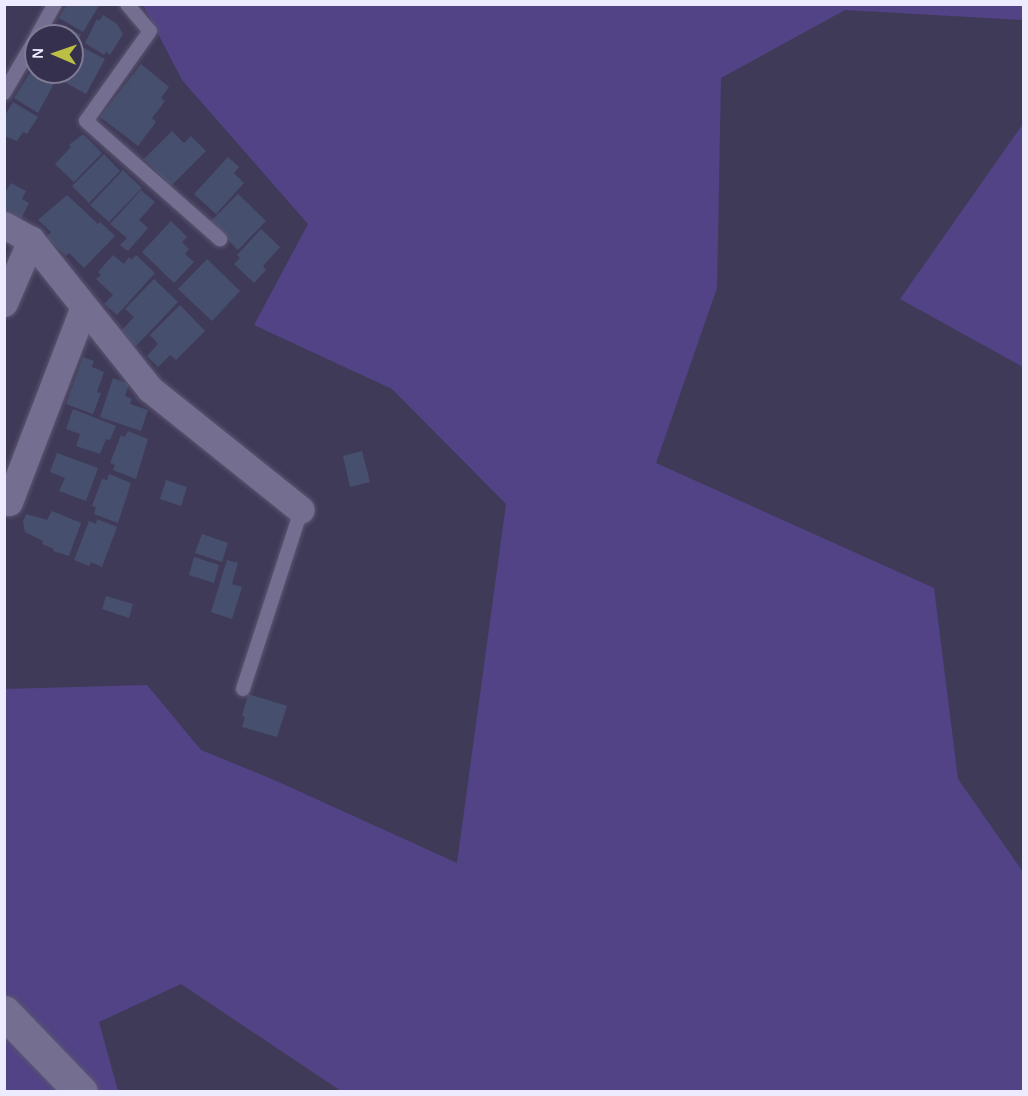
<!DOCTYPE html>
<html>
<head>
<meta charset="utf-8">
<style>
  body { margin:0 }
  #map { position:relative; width:1028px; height:1096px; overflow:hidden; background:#403a59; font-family:Karla,sans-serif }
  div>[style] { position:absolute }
  .green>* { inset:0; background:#524386 }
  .building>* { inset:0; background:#464f6d }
  .roads { filter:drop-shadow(0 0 2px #5a566f) drop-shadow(0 0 2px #5a566f) }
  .service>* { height:14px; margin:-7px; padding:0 7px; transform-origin:7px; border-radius:7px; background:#746f91 }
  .minor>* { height:27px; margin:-13.5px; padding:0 13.5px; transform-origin:13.5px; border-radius:13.5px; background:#746f91 }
  .tertiary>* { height:33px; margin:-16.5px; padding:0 16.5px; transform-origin:16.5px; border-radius:16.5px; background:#746f91 }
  span { translate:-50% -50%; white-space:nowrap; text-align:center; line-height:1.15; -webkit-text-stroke:4.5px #35304e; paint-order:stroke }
  .frame { position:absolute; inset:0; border:6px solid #edebff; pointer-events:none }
  .north { position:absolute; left:24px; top:24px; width:60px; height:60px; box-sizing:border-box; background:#35304e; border:2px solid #7f7b95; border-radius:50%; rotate:272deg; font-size:16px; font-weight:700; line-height:24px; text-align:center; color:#edebff }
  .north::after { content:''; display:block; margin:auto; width:21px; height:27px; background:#bbc045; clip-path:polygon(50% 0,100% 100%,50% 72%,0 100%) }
</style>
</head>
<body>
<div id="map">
  <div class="green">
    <div style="clip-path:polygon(143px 5px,1023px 5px,1023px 20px,845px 10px,721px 78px,717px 288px,656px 463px,934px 588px,958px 779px,1023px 872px,1023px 1091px,341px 1091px,181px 984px,99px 1022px,118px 1091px,5px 1091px,4px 689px,147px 685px,201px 750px,272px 779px,457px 863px,506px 504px,392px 389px,254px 325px,308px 224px,182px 80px)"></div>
    <div style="clip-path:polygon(1023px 124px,1023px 367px,900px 299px)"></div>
  </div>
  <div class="building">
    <div style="clip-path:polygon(67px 4px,100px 4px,83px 32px,59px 18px)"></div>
    <div style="clip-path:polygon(103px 15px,117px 24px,123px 34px,110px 55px,106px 52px,104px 55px,85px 43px,97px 19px,99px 21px)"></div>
    <div style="clip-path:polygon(55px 26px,63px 31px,65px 26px,81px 35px,72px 50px,72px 36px,49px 36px)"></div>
    <div style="clip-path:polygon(80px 46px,105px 59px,86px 94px,61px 80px,65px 72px,72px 72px,72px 60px)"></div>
    <div style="clip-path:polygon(36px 63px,36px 72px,51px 72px,58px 76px,38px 113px,14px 98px)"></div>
    <div style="clip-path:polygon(141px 64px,169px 87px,161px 98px,165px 101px,152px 118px,156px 122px,138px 146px,100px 117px)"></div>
    <div style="clip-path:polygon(13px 102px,38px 117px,27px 134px,23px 132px,17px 141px,4px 136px,4px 117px)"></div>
    <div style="clip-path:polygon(172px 131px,184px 143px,191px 136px,206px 151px,171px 186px,144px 159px)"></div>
    <div style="clip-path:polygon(83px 134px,102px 153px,74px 182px,55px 164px,71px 147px,69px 145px)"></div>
    <div style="clip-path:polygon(104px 154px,120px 171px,89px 203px,72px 186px)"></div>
    <div style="clip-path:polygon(228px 157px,239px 167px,234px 173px,244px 183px,216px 214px,194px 194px)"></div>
    <div style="clip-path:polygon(123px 170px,142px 188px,109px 222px,90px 205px)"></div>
    <div style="clip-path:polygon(11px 183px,26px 191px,22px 199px,29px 203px,21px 219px,4px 210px,4px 194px)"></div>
    <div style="clip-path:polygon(141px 190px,155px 202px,139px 220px,148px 228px,128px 251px,120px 245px,127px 238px,110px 224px)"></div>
    <div style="clip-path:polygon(238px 194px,266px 221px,238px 250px,210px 222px)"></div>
    <div style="clip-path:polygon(67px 195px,98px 224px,100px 222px,115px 236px,84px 268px,69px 253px,66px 256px,46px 237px,51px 232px,38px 220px)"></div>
    <div style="clip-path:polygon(171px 221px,187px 237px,182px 242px,189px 249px,185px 254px,194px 262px,174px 283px,142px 252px)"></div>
    <div style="clip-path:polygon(261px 229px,280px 247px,263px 266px,266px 270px,254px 283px,234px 264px,240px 258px,237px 255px)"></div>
    <div style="clip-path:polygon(113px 255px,124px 264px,129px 257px,132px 260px,136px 255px,155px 273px,117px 315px,104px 304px,113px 295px,96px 279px,101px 275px,98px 272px)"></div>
    <div style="clip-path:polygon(207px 259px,240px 291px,212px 321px,178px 289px)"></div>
    <div style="clip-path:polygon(154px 279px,178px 302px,135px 347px,119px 333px,134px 317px,125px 309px)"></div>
    <div style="clip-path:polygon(180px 305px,205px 331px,176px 360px,170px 355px,158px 367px,147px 356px,158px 344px,150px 335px)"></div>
    <div style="clip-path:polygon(83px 357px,94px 361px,92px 367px,104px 372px,97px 392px,101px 393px,93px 414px,66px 404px)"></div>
    <div style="clip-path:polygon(113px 378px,129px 384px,125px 396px,132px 399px,130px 404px,148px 410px,141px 431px,100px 417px)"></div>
    <div style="clip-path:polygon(73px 409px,116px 426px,110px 440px,106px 439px,100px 454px,76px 446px,80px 434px,66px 429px)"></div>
    <div style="clip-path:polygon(128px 431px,148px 439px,136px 479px,113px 470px,115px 465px,110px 463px,121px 435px,125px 437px)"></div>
    <div style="clip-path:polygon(362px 451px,370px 482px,350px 487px,343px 456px)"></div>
    <div style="clip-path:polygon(57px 453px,98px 468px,86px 501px,59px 491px,65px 478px,50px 472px)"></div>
    <div style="clip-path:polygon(109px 474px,131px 483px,118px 523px,94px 514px,96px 507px,92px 506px,102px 479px,107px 480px)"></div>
    <div style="clip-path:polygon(166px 480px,187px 487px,181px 506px,160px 499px)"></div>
    <div style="clip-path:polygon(52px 511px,81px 523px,69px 556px,53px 551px,54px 549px,42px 544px,43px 541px,25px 532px,23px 521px,26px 514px,47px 520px)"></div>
    <div style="clip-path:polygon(97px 519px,117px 527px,102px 567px,91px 562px,89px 566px,74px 560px,89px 521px,96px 524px)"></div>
    <div style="clip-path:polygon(202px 534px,228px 543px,222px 562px,195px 553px)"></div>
    <div style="clip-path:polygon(194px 557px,219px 565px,214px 583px,189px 575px)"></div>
    <div style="clip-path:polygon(227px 560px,238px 563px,232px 584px,242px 587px,232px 619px,211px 612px)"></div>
    <div style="clip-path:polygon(106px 596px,133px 604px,129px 618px,102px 609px)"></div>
    <div style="clip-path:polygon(248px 694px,287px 706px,277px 737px,242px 727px,245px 717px,242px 716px)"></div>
  </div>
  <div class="roads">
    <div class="service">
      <div style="left:127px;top:4px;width:35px;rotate:50deg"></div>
      <div style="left:150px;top:31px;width:110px;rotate:125.4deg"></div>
      <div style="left:86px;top:121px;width:179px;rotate:41.4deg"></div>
      <div style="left:37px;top:36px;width:37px;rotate:-61deg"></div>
      <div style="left:4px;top:93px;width:64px;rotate:-59.8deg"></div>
      <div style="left:243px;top:689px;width:188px;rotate:-72deg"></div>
    </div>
    <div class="minor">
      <div style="left:4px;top:225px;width:31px;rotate:29deg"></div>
      <div style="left:31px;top:240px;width:191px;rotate:51.4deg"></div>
      <div style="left:150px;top:389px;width:193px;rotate:38.7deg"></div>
      <div style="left:4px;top:303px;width:69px;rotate:-66.8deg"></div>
      <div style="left:4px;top:500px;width:5px;rotate:22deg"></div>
      <div style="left:9px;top:502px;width:209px;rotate:-69deg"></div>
    </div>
    <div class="tertiary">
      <div style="left:4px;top:1012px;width:111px;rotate:46.1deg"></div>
    </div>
  </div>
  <div class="frame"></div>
  <div class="north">N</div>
</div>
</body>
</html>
